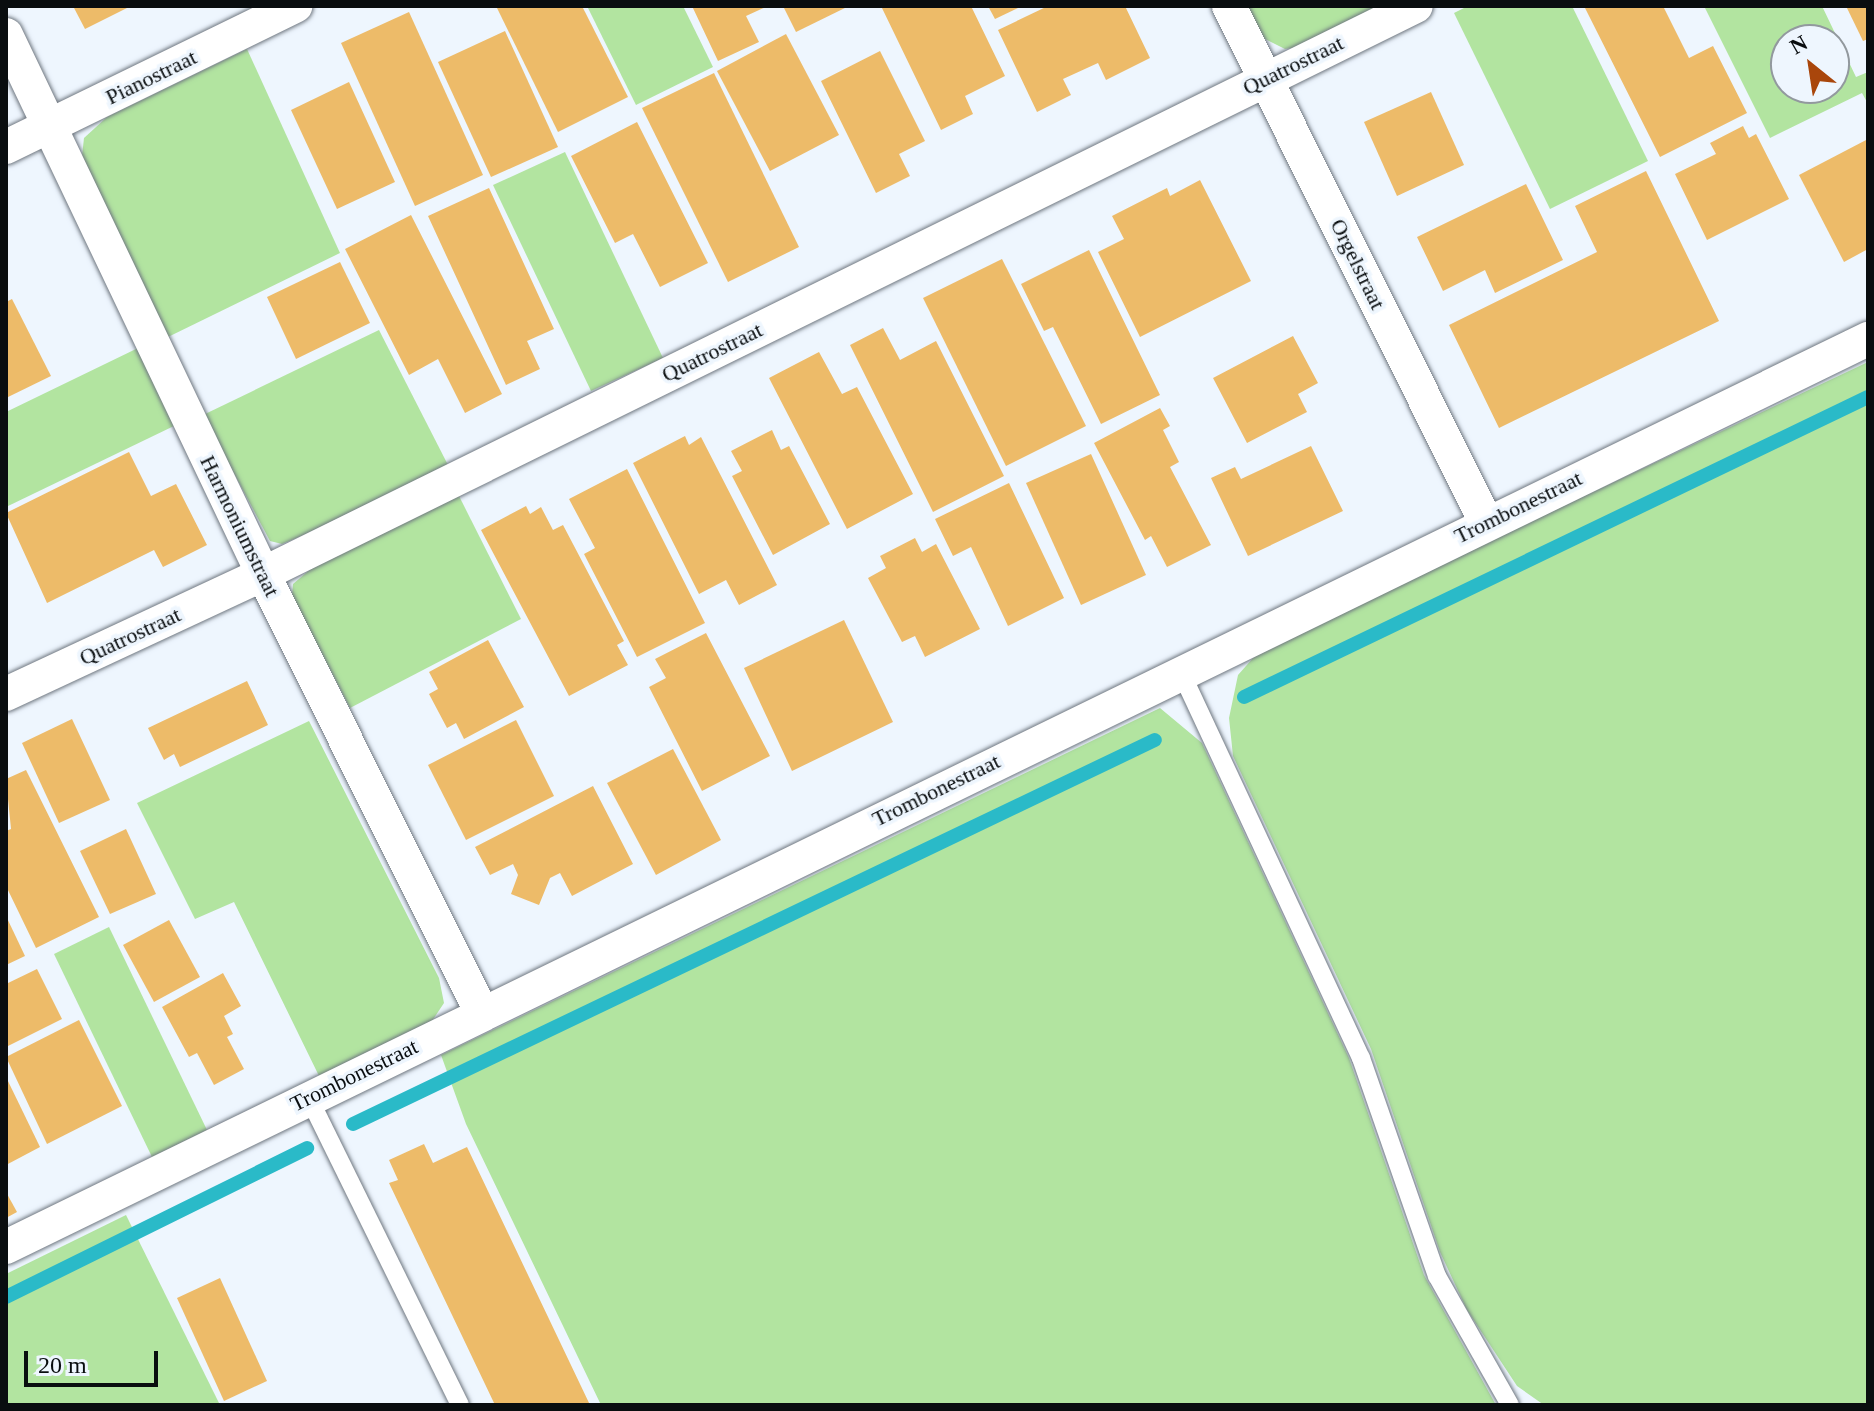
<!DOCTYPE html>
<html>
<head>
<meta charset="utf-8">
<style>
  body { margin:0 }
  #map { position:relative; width:1874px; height:1411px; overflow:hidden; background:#eef6fe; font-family:Georgia,serif }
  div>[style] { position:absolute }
  .green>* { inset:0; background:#b2e4a0 }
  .stream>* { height:14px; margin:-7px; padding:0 7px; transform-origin:7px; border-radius:7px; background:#2abac8 }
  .building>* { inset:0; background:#edbb69 }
  .roads { filter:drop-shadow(0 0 2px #6f7780) drop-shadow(0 0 2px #6f7780) }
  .lane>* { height:18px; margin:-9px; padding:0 9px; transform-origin:9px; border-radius:9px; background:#fff }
  .street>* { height:34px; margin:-17px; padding:0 17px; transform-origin:17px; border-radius:17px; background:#fff }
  span { translate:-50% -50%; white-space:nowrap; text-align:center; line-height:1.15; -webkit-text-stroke:7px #eef6fe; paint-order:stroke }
  .street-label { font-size:22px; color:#090d0f }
  .frame { position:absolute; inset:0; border:8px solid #090d0f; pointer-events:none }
  .north { position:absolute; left:1770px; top:24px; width:80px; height:80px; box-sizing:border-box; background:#eef6fe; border:2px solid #92999e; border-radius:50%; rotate:330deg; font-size:22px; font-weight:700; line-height:32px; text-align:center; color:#090d0f }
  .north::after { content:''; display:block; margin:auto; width:28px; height:36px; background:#a9460b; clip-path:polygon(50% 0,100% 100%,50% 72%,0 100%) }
  .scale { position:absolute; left:24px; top:1351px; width:134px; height:36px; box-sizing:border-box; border:4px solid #090d0f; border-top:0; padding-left:10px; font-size:24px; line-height:28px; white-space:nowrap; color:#090d0f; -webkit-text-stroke:6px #eef6fe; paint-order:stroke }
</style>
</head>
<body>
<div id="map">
  <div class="green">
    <div style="clip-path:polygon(587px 6px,683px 6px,713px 67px,636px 105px)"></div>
    <div style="clip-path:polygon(1245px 6px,1384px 6px,1300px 47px,1285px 49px,1261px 37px)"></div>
    <div style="clip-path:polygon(1468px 6px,1572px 6px,1648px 161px,1550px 209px,1454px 13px)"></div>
    <div style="clip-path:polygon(evenodd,1704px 6px,1822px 6px,1856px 77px,1868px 72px,1868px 104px,1862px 93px,1770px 138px,1704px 6px,1786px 40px,1834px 40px,1834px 88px,1786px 88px,1786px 40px)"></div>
    <div style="clip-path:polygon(247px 49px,340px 253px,168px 337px,82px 156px,84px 138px,107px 117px)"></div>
    <div style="clip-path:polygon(565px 152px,663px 358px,591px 391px,493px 185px)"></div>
    <div style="clip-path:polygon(379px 330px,448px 465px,306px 534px,282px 544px,270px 541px,203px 415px)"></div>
    <div style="clip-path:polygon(138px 348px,176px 425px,6px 507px,6px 412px)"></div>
    <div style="clip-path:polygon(1868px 362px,1868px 1405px,1544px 1405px,1517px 1386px,1467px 1310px,1440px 1252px,1371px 1049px,1233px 756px,1229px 718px,1238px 675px,1261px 649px)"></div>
    <div style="clip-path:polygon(458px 494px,521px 619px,350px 708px,292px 596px,293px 584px,313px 567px)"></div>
    <div style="clip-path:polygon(1160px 708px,1202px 743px,1349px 1058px,1424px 1275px,1496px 1405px,601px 1405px,466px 1124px,441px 1055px)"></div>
    <div style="clip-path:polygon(309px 721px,439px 978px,444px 1003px,432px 1021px,319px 1076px,234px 902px,195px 919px,137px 803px)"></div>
    <div style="clip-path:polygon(109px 927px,207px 1130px,152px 1157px,54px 954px)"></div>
    <div style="clip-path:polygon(126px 1215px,220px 1405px,6px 1405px,6px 1274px)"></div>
  </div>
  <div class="stream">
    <div style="left:1244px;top:697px;width:692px;rotate:-25.68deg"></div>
    <div style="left:353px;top:1124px;width:889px;rotate:-25.59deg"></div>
    <div style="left:6px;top:1297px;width:336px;rotate:-26.3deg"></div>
  </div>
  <div class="building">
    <div style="clip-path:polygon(73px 6px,131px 6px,85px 29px)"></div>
    <div style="clip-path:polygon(582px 6px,628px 97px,558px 132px,497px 8px)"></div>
    <div style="clip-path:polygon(692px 6px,768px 6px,746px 16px,759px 42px,718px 61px)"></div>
    <div style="clip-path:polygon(783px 6px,849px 6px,796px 32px)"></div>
    <div style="clip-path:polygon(881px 6px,971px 6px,1005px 76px,965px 96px,973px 114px,941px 130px)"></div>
    <div style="clip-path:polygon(988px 6px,1022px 6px,995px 19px)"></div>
    <div style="clip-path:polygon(1048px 6px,1125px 6px,1150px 58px,1106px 80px,1098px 63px,1063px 79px,1071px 95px,1037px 112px,998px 30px)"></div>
    <div style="clip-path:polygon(1584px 6px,1663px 6px,1689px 58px,1713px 46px,1747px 113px,1660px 157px)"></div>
    <div style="clip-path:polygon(1846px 6px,1868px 6px,1868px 39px,1863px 41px)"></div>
    <div style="clip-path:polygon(409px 12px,483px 175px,415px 206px,341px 43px)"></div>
    <div style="clip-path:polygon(505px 31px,558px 147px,491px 177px,438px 62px)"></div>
    <div style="clip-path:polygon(786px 34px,839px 135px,770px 171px,717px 71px)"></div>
    <div style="clip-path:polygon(880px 51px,925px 141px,899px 154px,910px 176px,876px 193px,821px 81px)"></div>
    <div style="clip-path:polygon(714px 73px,799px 247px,728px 282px,642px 108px)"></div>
    <div style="clip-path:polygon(349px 82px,395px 182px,337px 209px,291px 110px)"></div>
    <div style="clip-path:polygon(1431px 92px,1464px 165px,1397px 196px,1364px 122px)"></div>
    <div style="clip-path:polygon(637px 122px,708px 263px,660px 287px,633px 234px,615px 243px,571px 156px)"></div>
    <div style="clip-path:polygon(1743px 126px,1749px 138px,1756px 134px,1789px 199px,1707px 240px,1675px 174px,1716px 154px,1710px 143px)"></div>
    <div style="clip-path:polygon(1868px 139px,1868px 249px,1844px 262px,1799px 175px)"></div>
    <div style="clip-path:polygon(1646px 171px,1719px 321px,1499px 428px,1449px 325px,1597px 252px,1575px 206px)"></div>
    <div style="clip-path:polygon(1200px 180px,1251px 281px,1140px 337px,1098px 252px,1124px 239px,1112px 216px,1167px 188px,1170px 196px)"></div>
    <div style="clip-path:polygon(1526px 184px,1563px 260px,1495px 293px,1485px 270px,1443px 291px,1417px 237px)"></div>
    <div style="clip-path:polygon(489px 188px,554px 329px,527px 341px,540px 369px,506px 385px,428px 216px)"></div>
    <div style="clip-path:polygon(411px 215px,502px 394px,465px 413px,438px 359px,409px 375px,345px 249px)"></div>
    <div style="clip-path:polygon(1089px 250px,1160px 395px,1101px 424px,1053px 327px,1044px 331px,1021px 284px)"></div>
    <div style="clip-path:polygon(1002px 259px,1086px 426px,1006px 466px,923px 298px)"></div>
    <div style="clip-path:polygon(340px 262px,370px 323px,296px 359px,267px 297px)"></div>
    <div style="clip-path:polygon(12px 299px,51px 376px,6px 398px,6px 302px)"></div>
    <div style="clip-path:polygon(883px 328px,900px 360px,936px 341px,1004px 476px,933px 512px,850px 345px)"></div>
    <div style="clip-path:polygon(1293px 336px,1318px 383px,1298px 394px,1307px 412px,1247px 443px,1213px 378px)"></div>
    <div style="clip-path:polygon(819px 352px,842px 394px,857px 387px,913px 494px,847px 529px,769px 378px)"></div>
    <div style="clip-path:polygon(1160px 408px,1170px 426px,1163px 430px,1179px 462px,1170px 467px,1211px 545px,1167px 567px,1151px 536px,1145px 540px,1094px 443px)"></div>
    <div style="clip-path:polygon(772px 430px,781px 450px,789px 446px,830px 524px,773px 555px,732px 476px,742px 471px,731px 451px)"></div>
    <div style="clip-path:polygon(685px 436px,689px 445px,701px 437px,777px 585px,739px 605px,726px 580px,699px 594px,633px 463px)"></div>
    <div style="clip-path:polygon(1311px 446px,1343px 511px,1248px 556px,1211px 478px,1235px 467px,1241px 479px)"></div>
    <div style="clip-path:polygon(129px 452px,151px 496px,176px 484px,207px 545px,163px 567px,154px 550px,47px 603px,6px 513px)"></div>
    <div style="clip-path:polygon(1091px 454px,1146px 575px,1081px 605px,1026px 483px)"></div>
    <div style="clip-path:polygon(627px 469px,705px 623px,637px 657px,584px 554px,595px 548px,569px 499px)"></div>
    <div style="clip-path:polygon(1009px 483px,1064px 598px,1008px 626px,971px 547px,953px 556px,935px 519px)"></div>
    <div style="clip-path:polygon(526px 506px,530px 514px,541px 507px,553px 530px,563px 525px,624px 641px,617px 645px,628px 665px,569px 696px,481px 530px)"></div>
    <div style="clip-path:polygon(915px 538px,922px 552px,936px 544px,980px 629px,925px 657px,915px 636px,902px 642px,868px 578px,886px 568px,880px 556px)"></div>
    <div style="clip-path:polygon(844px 620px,893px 722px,792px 771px,744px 668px)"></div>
    <div style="clip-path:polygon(706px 633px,770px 756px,702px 791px,649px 687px,666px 678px,655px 659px)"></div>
    <div style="clip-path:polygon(488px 640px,524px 707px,464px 739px,456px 723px,447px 728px,429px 694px,438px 689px,429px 672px)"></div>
    <div style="clip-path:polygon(247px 681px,268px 725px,180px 767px,174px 754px,164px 760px,148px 728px)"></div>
    <div style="clip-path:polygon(72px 719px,110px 800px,59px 823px,22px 743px)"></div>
    <div style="clip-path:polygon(516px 720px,554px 796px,466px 840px,428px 765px)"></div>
    <div style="clip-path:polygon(673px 749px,721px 840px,656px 875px,607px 783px)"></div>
    <div style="clip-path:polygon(26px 770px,99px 917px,36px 948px,6px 886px,6px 831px,11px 829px,6px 779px)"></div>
    <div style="clip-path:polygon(593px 786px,633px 864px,572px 896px,560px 873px,550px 878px,539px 905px,511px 894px,518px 875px,513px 864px,490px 875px,475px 847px)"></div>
    <div style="clip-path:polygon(126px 829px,156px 894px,110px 914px,80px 851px)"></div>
    <div style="clip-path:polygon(6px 916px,25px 956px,6px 965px)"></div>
    <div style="clip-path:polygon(169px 920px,200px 977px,154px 1002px,123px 945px)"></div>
    <div style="clip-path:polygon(37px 969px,62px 1019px,6px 1047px,6px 984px)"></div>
    <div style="clip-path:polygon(223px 973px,241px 1006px,224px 1016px,233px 1034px,227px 1037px,244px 1069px,214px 1085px,197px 1053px,189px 1057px,162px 1007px)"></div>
    <div style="clip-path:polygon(79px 1020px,122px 1106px,47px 1144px,6px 1057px)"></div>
    <div style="clip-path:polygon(6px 1077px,40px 1147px,6px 1165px)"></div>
    <div style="clip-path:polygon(424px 1144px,433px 1163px,467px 1147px,590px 1405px,495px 1405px,389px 1183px,398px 1180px,389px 1160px)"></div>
    <div style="clip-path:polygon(6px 1192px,17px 1212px,6px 1218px)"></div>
    <div style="clip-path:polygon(220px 1278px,267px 1381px,224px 1401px,177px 1298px)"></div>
  </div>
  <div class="roads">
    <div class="lane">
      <div style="left:1180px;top:670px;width:428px;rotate:65deg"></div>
      <div style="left:1361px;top:1058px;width:231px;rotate:70.8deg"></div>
      <div style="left:1437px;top:1276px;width:148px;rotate:60.5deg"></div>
      <div style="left:308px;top:1096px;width:344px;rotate:63.8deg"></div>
    </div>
    <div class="street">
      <div style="left:1229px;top:6px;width:576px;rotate:63.52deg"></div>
      <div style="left:6px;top:35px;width:597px;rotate:64.51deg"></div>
      <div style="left:263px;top:574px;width:491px;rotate:63.5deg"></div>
      <div style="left:6px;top:147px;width:322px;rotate:-26deg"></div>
      <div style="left:6px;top:694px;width:284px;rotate:-25deg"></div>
      <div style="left:263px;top:574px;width:1285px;rotate:-26.23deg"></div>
      <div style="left:6px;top:1247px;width:2072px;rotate:-26deg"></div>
    </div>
  </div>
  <div class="street-label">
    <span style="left:1293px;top:65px;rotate:-26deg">Quatrostraat</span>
    <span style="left:151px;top:77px;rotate:-26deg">Pianostraat</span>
    <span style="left:1358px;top:264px;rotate:64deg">Orgelstraat</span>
    <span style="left:712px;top:352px;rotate:-26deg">Quatrostraat</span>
    <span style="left:1518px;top:507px;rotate:-26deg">Trombonestraat</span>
    <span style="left:240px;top:526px;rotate:64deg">Harmoniumstraat</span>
    <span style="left:130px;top:636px;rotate:-25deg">Quatrostraat</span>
    <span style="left:936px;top:790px;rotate:-26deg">Trombonestraat</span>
    <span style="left:354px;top:1075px;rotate:-26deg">Trombonestraat</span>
  </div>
  <div class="frame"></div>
  <div class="north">N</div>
  <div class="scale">20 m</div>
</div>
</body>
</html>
